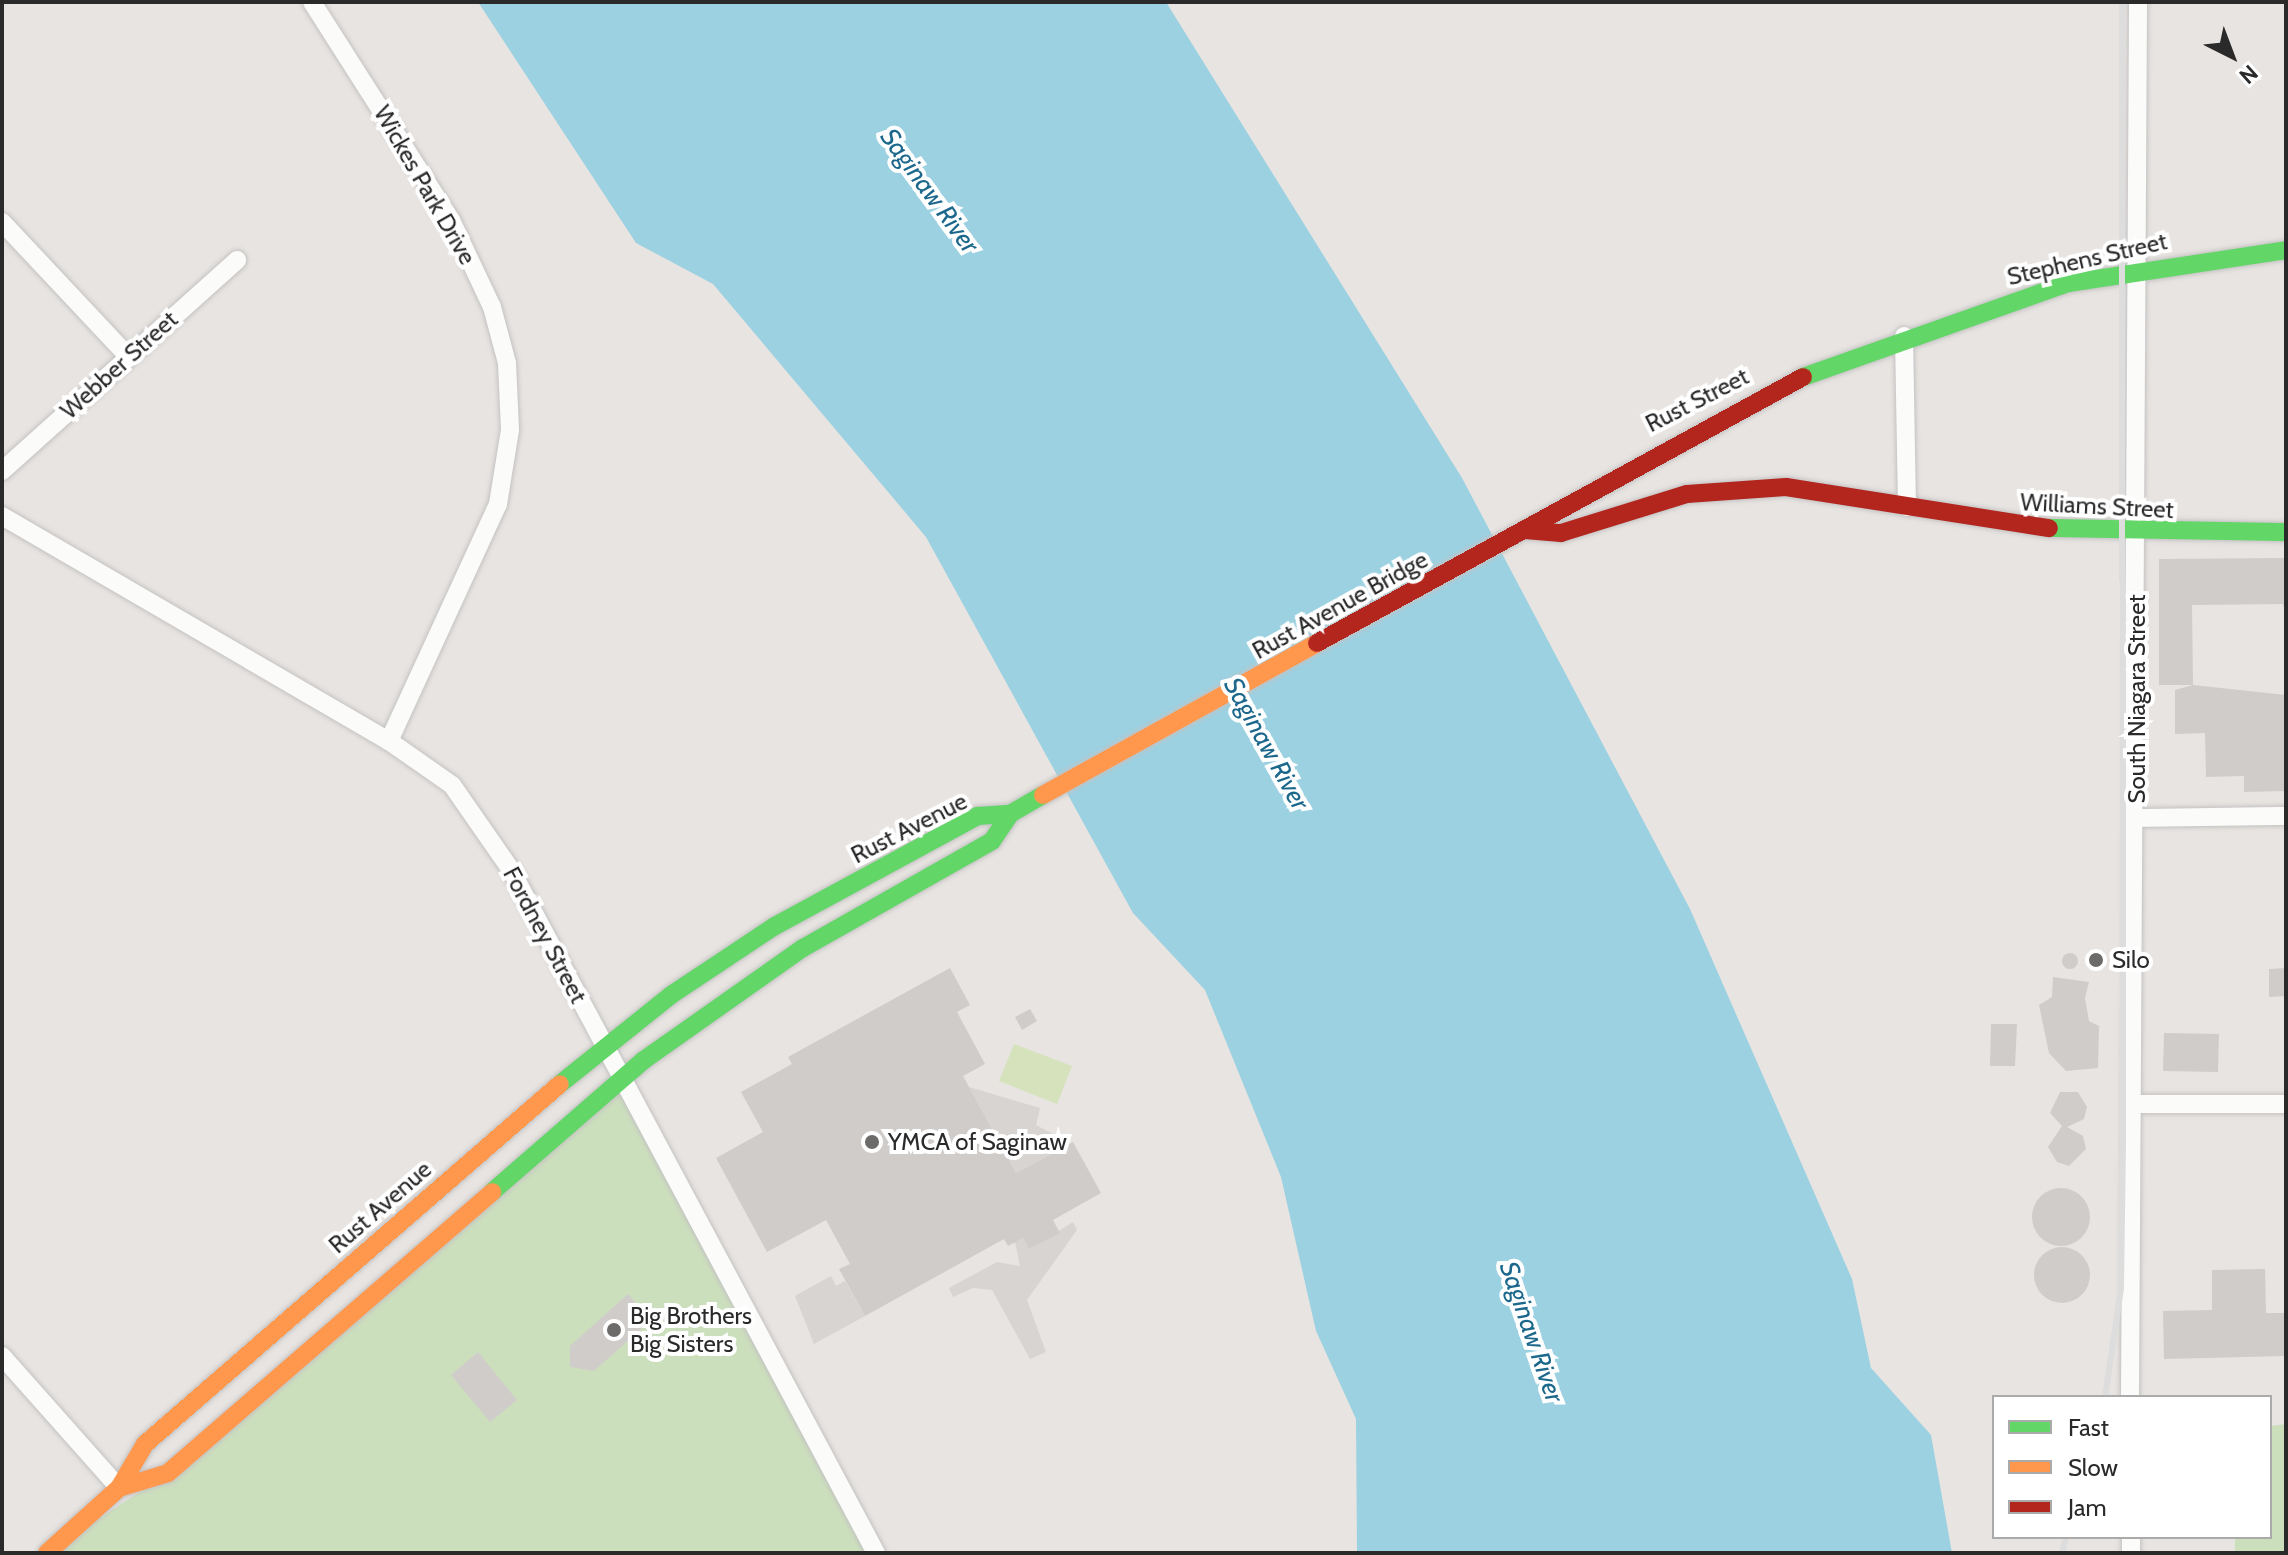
<!DOCTYPE html>
<html>
<head>
<meta charset="utf-8">
<style>
  body { margin:0 }
  #map { position:relative; width:2288px; height:1555px; overflow:hidden; background:#e7e4e1; font-family:Cabin,sans-serif }
  div>[style] { position:absolute }
  .green>* { inset:0; background:#ccdfbd }
  .pitch>* { inset:0; background:#d5e2bc }
  .plaza>* { inset:0; background:#d7d4d1 }
  .water>* { inset:0; background:#9cd1e1 }
  .building>* { inset:0; background:#cfccca }
  .round { border-radius:50% }
  .roads { filter:drop-shadow(0 0 2px #c4c2c3) drop-shadow(0 0 2px #c4c2c3) }
  .street>* { height:18px; margin:-9px; padding:0 9px; transform-origin:9px; border-radius:9px; background:#fbfbfa }
  .fast>* { height:18px; margin:-9px; padding:0 9px; transform-origin:9px; border-radius:9px; background:#63d668 }
  .slow>* { height:18px; margin:-9px; padding:0 9px; transform-origin:9px; border-radius:9px; background:#ff974d }
  .jam>* { height:18px; margin:-9px; padding:0 9px; transform-origin:9px; border-radius:9px; background:#b3261e }
  .rail>* { height:6px; margin:-3px; padding:0 3px; transform-origin:3px; border-radius:3px; background:#ddddde }
  .dots>* { width:22px; height:22px; translate:-50% -50%; box-sizing:border-box; border:4px solid #fff; border-radius:50% }
  span { translate:-50% -50%; white-space:nowrap; text-align:center; line-height:1.15; -webkit-text-stroke:8px #fff; paint-order:stroke }
  .street-label { font-size:24px; color:#2a2a2a }
  .poi-label { font-size:24px; color:#2a2a2a }
  .left { translate:0 -50%; text-align:left }
  .water-label { font-size:26px; color:#1c688c; font-style:italic }
  .frame { position:absolute; inset:0; border:4px solid #2a2a2a; pointer-events:none }
  .legend { position:absolute; left:1992px; top:1395px; width:280px; height:144px; box-sizing:border-box; background:#fff; border:2px solid #aaa; margin:0; padding:10px 14px; list-style:none; font-size:24px; color:#2a2a2a }
  .legend li { display:flex; align-items:center; gap:16px; height:40px }
  .legend b { width:40px; border:2px solid #aaa }
  .north { position:absolute; left:2192px; top:16px; width:80px; height:80px; -webkit-text-stroke:6px #fff; paint-order:stroke; rotate:138deg; font-size:22px; font-weight:700; line-height:32px; text-align:center; color:#2a2a2a }
  .north::after { content:''; display:block; margin:auto; width:28px; height:36px; background:#2a2a2a; clip-path:polygon(50% 0,100% 100%,50% 72%,0 100%) }
</style>
</head>
<body>
<div id="map">
  <div class="green">
    <div style="clip-path:polygon(622px 1079px,876px 1553px,47px 1553px,168px 1473px)"></div>
    <div style="clip-path:polygon(2286px 1424px,2286px 1553px,2235px 1553px,2235px 1537px,2270px 1537px,2270px 1426px)"></div>
  </div>
  <div class="pitch">
    <div style="clip-path:polygon(1014px 1044px,1072px 1066px,1057px 1104px,999px 1081px)"></div>
  </div>
  <div class="plaza">
    <div style="clip-path:polygon(969px 1087px,1040px 1108px,1036px 1125px,1070px 1143px,1016px 1173px)"></div>
    <div style="clip-path:polygon(1073px 1222px,1077px 1230px,1027px 1300px,1046px 1352px,1030px 1359px,992px 1290px,973px 1288px,953px 1297px,949px 1288px,997px 1262px,1020px 1266px,1015px 1242px,1023px 1238px,1030px 1249px)"></div>
    <div style="clip-path:polygon(831px 1276px,836px 1286px,845px 1281px,865px 1316px,814px 1344px,795px 1296px)"></div>
  </div>
  <div class="water">
    <div style="clip-path:polygon(478px 2px,1166px 2px,1462px 478px,1690px 909px,1852px 1279px,1871px 1368px,1931px 1435px,1952px 1553px,1357px 1553px,1356px 1419px,1316px 1331px,1281px 1177px,1205px 990px,1133px 913px,926px 537px,713px 284px,636px 243px)"></div>
  </div>
  <div class="building">
    <div style="clip-path:polygon(2286px 558px,2286px 613px,2283px 604px,2192px 605px,2193px 685px,2159px 685px,2159px 559px)"></div>
    <div style="clip-path:polygon(2193px 685px,2286px 695px,2286px 791px,2244px 792px,2244px 776px,2206px 777px,2205px 733px,2175px 734px,2175px 690px)"></div>
    <div class="round" style="left:2087px;top:949px;width:18px;height:18px"></div>
    <div class="round" style="left:2062px;top:953px;width:16px;height:16px"></div>
    <div style="clip-path:polygon(950px 968px,970px 1005px,957px 1012px,985px 1064px,963px 1076px,1016px 1173px,1073px 1142px,1101px 1193px,1053px 1220px,1060px 1233px,1029px 1249px,1023px 1238px,1008px 1246px,1004px 1239px,865px 1316px,839px 1269px,850px 1264px,826px 1220px,767px 1252px,716px 1158px,763px 1132px,741px 1092px,792px 1064px,788px 1057px)"></div>
    <div style="clip-path:polygon(2286px 968px,2286px 996px,2269px 997px,2269px 969px)"></div>
    <div style="clip-path:polygon(2053px 977px,2089px 982px,2085px 998px,2089px 1021px,2099px 1026px,2098px 1068px,2066px 1071px,2049px 1053px,2039px 1005px,2052px 997px)"></div>
    <div style="clip-path:polygon(1030px 1009px,1037px 1021px,1022px 1030px,1015px 1017px)"></div>
    <div style="clip-path:polygon(1991px 1024px,2017px 1024px,2015px 1066px,1990px 1066px)"></div>
    <div style="clip-path:polygon(2164px 1033px,2219px 1034px,2218px 1072px,2163px 1071px)"></div>
    <div style="clip-path:polygon(2060px 1092px,2078px 1092px,2087px 1107px,2084px 1119px,2067px 1127px,2083px 1136px,2086px 1149px,2069px 1166px,2057px 1162px,2048px 1147px,2062px 1126px,2050px 1113px)"></div>
    <div class="round" style="left:2032px;top:1188px;width:58px;height:58px"></div>
    <div class="round" style="left:2034px;top:1247px;width:56px;height:56px"></div>
    <div style="clip-path:polygon(2265px 1269px,2266px 1313px,2286px 1313px,2286px 1356px,2164px 1359px,2163px 1311px,2212px 1310px,2212px 1270px)"></div>
    <div style="clip-path:polygon(628px 1294px,651px 1320px,594px 1371px,570px 1367px,570px 1346px)"></div>
    <div style="clip-path:polygon(478px 1352px,517px 1400px,490px 1422px,451px 1375px)"></div>
  </div>
  <div class="roads">
    <div class="street">
      <div style="left:312px;top:2px;width:259px;rotate:57.5deg"></div>
      <div style="left:451px;top:220px;width:96px;rotate:64.8deg"></div>
      <div style="left:492px;top:307px;width:58px;rotate:75deg"></div>
      <div style="left:507px;top:363px;width:67px;rotate:87.4deg"></div>
      <div style="left:510px;top:430px;width:75px;rotate:99.2deg"></div>
      <div style="left:498px;top:504px;width:261px;rotate:114.7deg"></div>
      <div style="left:2px;top:222px;width:184px;rotate:46.8deg"></div>
      <div style="left:1904px;top:336px;width:171px;rotate:89deg"></div>
      <div style="left:2px;top:471px;width:316px;rotate:-41.9deg"></div>
      <div style="left:2px;top:516px;width:448px;rotate:30.2deg"></div>
      <div style="left:389px;top:741px;width:77px;rotate:34.9deg"></div>
      <div style="left:452px;top:785px;width:103px;rotate:55.2deg"></div>
      <div style="left:511px;top:870px;width:774px;rotate:61.88deg"></div>
      <div style="left:2137px;top:818px;width:149px;rotate:-0.8deg"></div>
      <div style="left:2137px;top:1104px;width:149px"></div>
      <div style="left:2px;top:1356px;width:176px;rotate:48.4deg"></div>
      <div style="left:2130px;top:1397px;width:1395px;rotate:-89.67deg"></div>
      <div style="left:2131px;top:1537px;width:16px;rotate:90deg"></div>
    </div>
    <div class="fast">
      <div style="left:1803px;top:377px;width:282px;rotate:-19.5deg"></div>
      <div style="left:2069px;top:283px;width:219px;rotate:-8.6deg"></div>
      <div style="left:2049px;top:528px;width:237px;rotate:1deg"></div>
      <div style="left:560px;top:1084px;width:142px;rotate:-38.7deg"></div>
      <div style="left:671px;top:995px;width:125px;rotate:-33.6deg"></div>
      <div style="left:775px;top:926px;width:231px;rotate:-28.5deg"></div>
      <div style="left:978px;top:816px;width:32px;rotate:-4deg"></div>
      <div style="left:1010px;top:814px;width:38px;rotate:-30deg"></div>
      <div style="left:492px;top:1192px;width:201px;rotate:-41deg"></div>
      <div style="left:644px;top:1060px;width:194px;rotate:-35.2deg"></div>
      <div style="left:803px;top:948px;width:217px;rotate:-29.5deg"></div>
      <div style="left:992px;top:841px;width:32px;rotate:-56deg"></div>
    </div>
    <div class="slow">
      <div style="left:1043px;top:795px;width:313px;rotate:-29deg"></div>
      <div style="left:119px;top:1488px;width:51px;rotate:-17deg"></div>
      <div style="left:168px;top:1473px;width:429px;rotate:-40.9deg"></div>
      <div style="left:47px;top:1553px;width:97px;rotate:-42.1deg"></div>
      <div style="left:119px;top:1488px;width:51px;rotate:-59.4deg"></div>
      <div style="left:145px;top:1444px;width:549px;rotate:-40.94deg"></div>
    </div>
    <div class="jam">
      <div style="left:1525px;top:530px;width:36px;rotate:5deg"></div>
      <div style="left:1561px;top:533px;width:132px;rotate:-17.2deg"></div>
      <div style="left:1687px;top:494px;width:99px;rotate:-4deg"></div>
      <div style="left:1786px;top:487px;width:266px;rotate:8.9deg"></div>
      <div style="left:1317px;top:643px;width:554px;rotate:-28.69deg"></div>
    </div>
  </div>
  <div class="rail">
    <div style="left:2105px;top:1397px;width:110px;rotate:-81.6deg"></div>
    <div style="left:2121px;top:1288px;width:146px;rotate:-89.2deg"></div>
    <div style="left:2123px;top:1142px;width:1140px;rotate:-90.05deg"></div>
    <div style="left:2062px;top:1553px;width:16px;rotate:-76deg"></div>
  </div>
  <div class="dots">
    <div style="left:2096px;top:960px;background:#6c6b6a"></div>
    <div style="left:872px;top:1142px;background:#6c6b6a"></div>
    <div style="left:614px;top:1330px;background:#6c6b6a"></div>
  </div>
  <div class="street-label">
    <span style="left:425px;top:185px;rotate:60deg">Wickes Park Drive</span>
    <span style="left:2087px;top:259px;rotate:-13deg">Stephens Street</span>
    <span style="left:119px;top:365px;rotate:-42deg">Webber Street</span>
    <span style="left:1697px;top:400px;rotate:-27deg">Rust Street</span>
    <span style="left:2097px;top:506px;rotate:3deg">Williams Street</span>
    <span style="left:1340px;top:605px;rotate:-29deg">Rust Avenue Bridge</span>
    <span style="left:2137px;top:699px;rotate:-90deg">South Niagara Street</span>
    <span style="left:909px;top:828px;rotate:-27deg">Rust Avenue</span>
    <span style="left:545px;top:935px;rotate:62deg">Fordney Street</span>
    <span style="left:380px;top:1207px;rotate:-41deg">Rust Avenue</span>
  </div>
  <div class="poi-label">
    <span class="left" style="left:2112px;top:960px">Silo</span>
    <span class="left" style="left:888px;top:1142px">YMCA of Saginaw</span>
    <span class="left" style="left:630px;top:1330px">Big Brothers<br>Big Sisters</span>
  </div>
  <div class="water-label">
    <span style="left:929px;top:191px;rotate:54deg">Saginaw River</span>
    <span style="left:1266px;top:744px;rotate:61deg">Saginaw River</span>
    <span style="left:1531px;top:1332px;rotate:71deg">Saginaw River</span>
  </div>
  <div class="frame"></div>
  <ul class="legend">
  <li><b style="height:10px;background:#63d668"></b>Fast</li>
  <li><b style="height:10px;background:#ff974d"></b>Slow</li>
  <li><b style="height:10px;background:#b3261e"></b>Jam</li>
  </ul>
  <div class="north">N</div>
</div>
</body>
</html>
